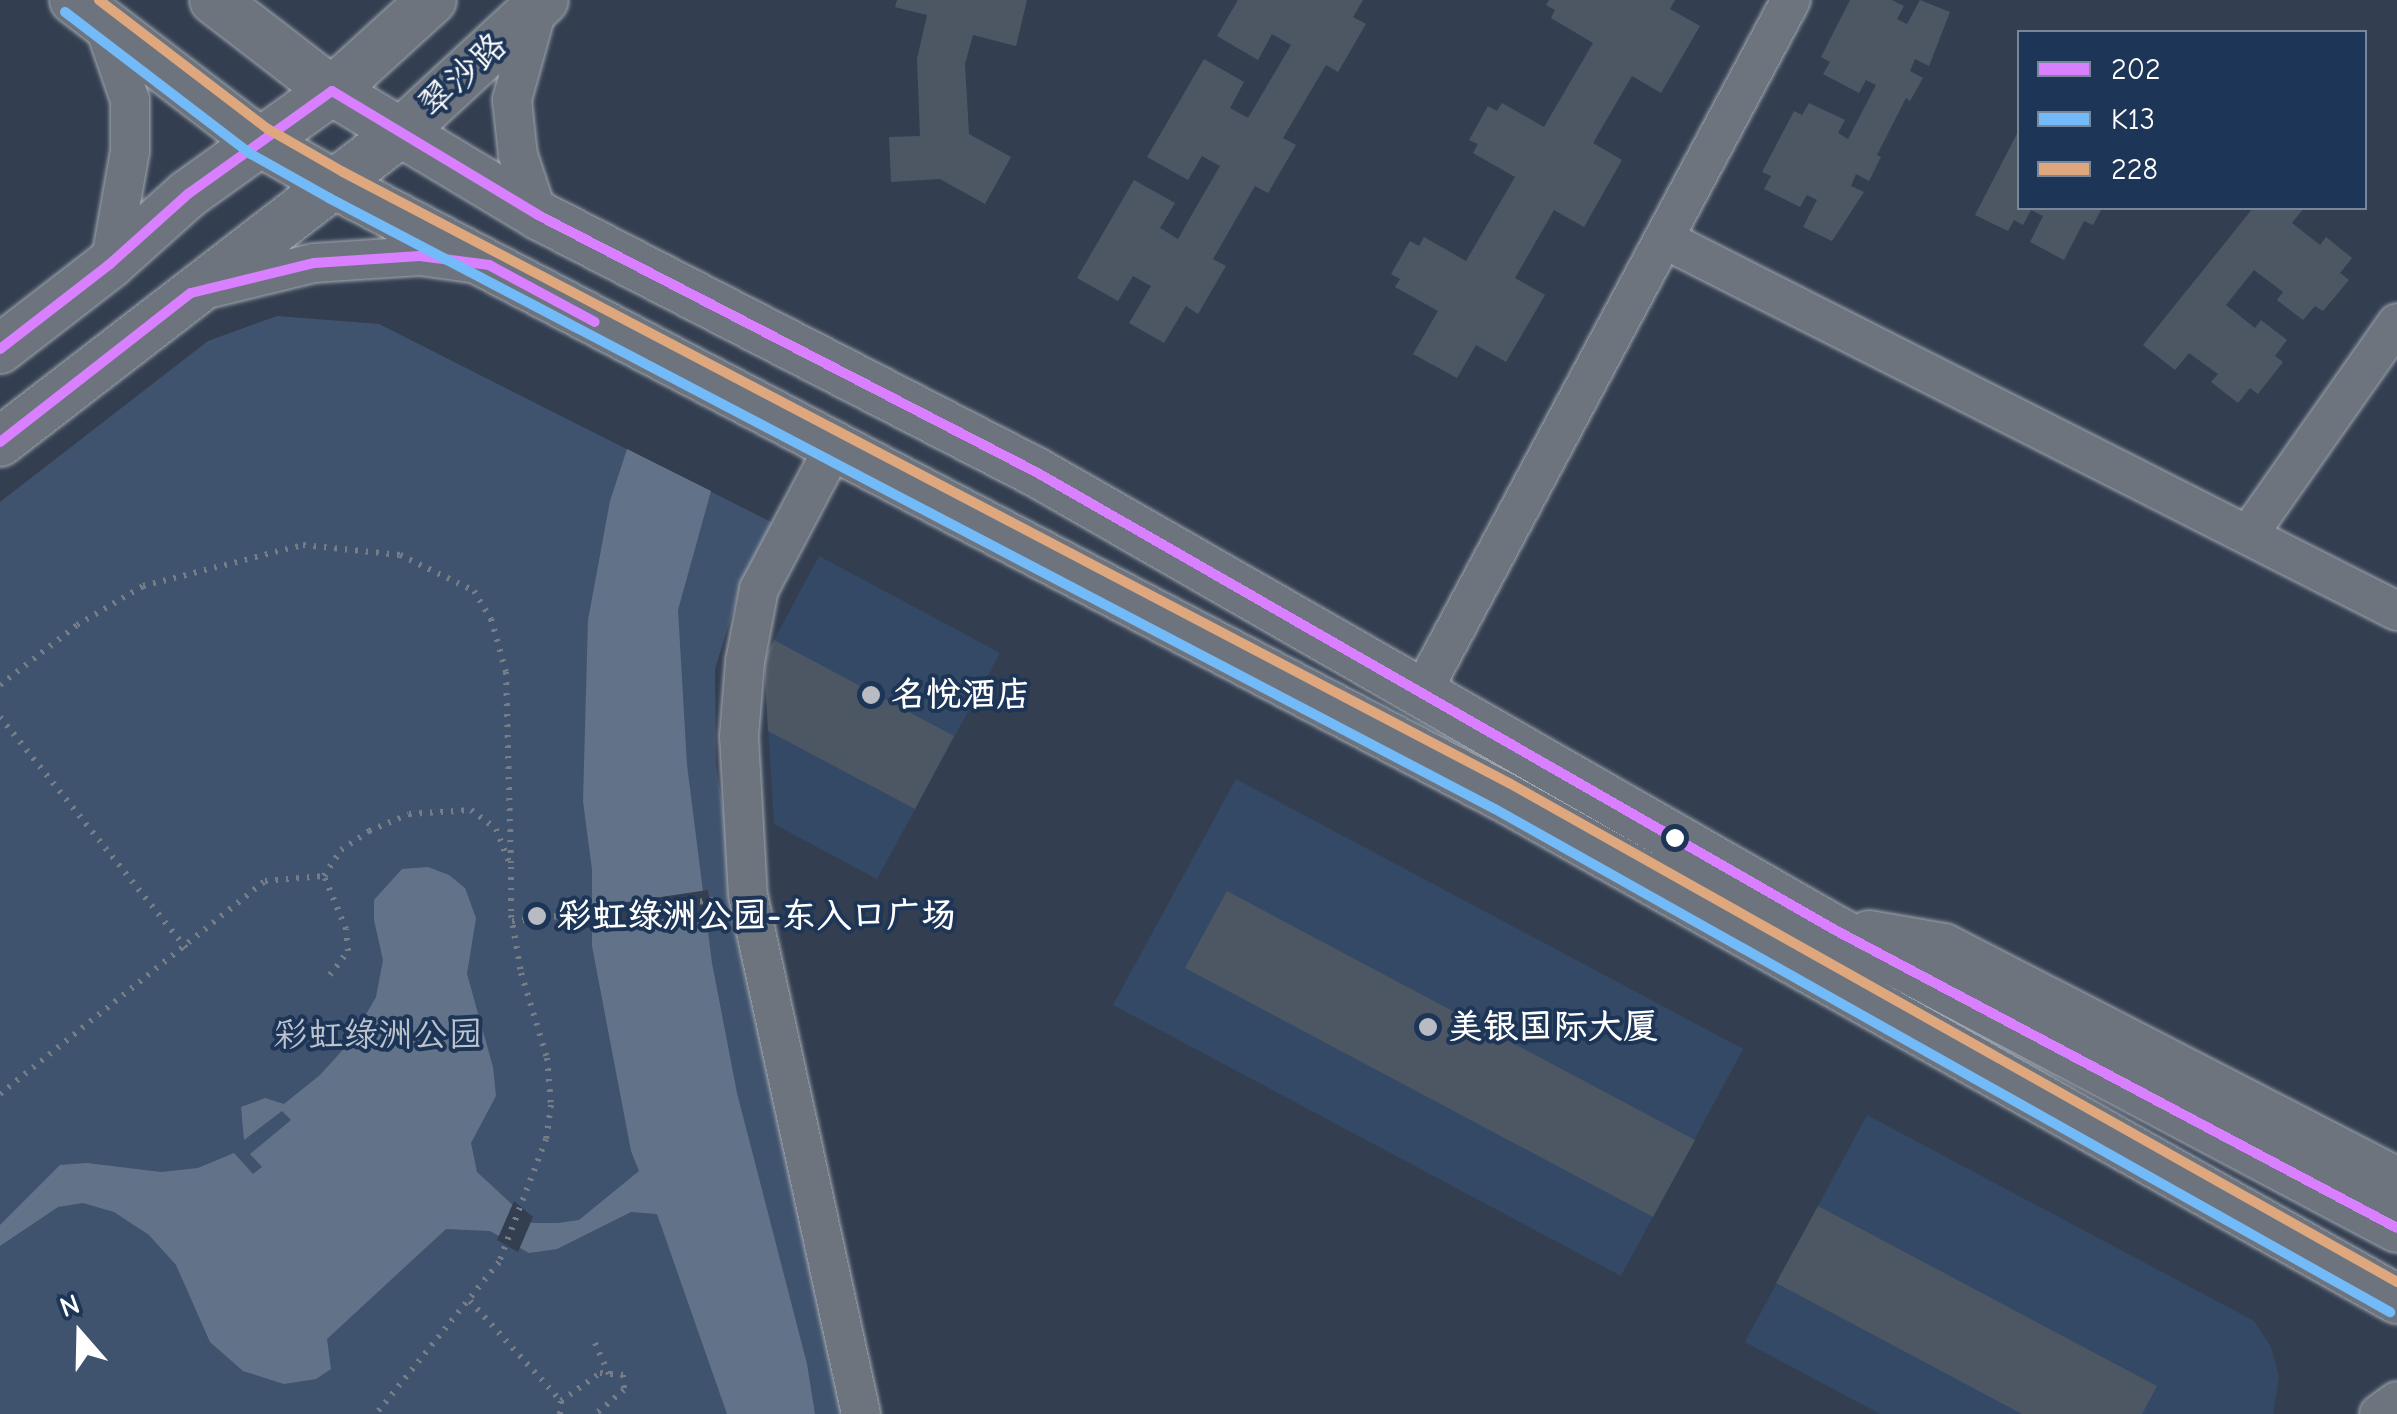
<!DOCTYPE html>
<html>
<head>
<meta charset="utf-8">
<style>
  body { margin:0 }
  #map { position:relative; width:2397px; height:1414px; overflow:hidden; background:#333f51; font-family:"Comic Neue","LXGW WenKai TC",sans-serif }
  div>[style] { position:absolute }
  .built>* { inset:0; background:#344965 }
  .green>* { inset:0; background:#40536e }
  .water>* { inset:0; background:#627389 }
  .pier>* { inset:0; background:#333f51 }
  .building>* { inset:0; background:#4d5764 }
  .path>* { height:6px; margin-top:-3px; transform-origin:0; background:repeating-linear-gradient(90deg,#767d86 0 2.5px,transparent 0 10.5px) }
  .roads { filter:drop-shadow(0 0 2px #a3a9b1) drop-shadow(0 0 2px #a3a9b1) }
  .minor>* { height:38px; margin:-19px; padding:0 19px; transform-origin:19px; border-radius:19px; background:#6e747e }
  .major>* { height:48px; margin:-24px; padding:0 24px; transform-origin:24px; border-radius:24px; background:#6e747e }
  .bus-1>* { height:10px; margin:-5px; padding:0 5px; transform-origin:5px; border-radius:5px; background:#d880ff }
  .bus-2>* { height:10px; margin:-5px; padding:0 5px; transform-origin:5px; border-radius:5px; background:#73baf8 }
  .bus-3>* { height:10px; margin:-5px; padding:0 5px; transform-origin:5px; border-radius:5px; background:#dfa77e }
  .dots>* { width:28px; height:28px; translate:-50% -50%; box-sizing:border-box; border:5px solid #1d3557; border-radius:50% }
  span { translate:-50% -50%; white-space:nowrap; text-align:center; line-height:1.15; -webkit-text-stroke:8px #1d3557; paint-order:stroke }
  .street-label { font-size:35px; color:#fff }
  .poi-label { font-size:35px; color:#fff; font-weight:700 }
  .left { translate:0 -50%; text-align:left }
  .park-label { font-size:35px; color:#bdc4ce }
  .legend { position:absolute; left:2017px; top:30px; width:350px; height:180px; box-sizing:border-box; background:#1d3557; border:2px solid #77869a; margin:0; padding:12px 18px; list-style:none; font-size:30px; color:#fff }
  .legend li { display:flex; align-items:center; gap:20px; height:50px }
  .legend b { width:50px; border:2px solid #77869a }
  .north { position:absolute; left:30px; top:1284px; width:100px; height:100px; -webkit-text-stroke:8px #1d3557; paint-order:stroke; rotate:340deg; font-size:28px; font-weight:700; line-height:40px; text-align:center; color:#fff }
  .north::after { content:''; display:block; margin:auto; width:35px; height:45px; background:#fff; clip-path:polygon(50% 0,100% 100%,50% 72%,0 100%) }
</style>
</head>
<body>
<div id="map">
  <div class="built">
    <div style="clip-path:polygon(819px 556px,1000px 653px,877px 879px,774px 824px,764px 659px)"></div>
    <div style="clip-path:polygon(1236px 779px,1743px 1049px,1621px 1276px,1113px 1005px)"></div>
    <div style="clip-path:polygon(1867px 1115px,2254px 1321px,2271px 1347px,2279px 1377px,2273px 1414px,1880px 1414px,1745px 1342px)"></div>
  </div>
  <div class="green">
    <div style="clip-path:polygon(277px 316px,379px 324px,779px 526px,739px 591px,715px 669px,716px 766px,753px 990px,844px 1414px,0 1414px,0 502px,208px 341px)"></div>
  </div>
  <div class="water">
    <div style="clip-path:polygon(627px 449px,711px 491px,678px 610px,687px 765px,712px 963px,737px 1093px,807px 1364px,815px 1414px,727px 1414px,657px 1214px,631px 1212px,557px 1249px,529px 1253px,490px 1231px,446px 1229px,327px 1339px,331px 1369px,316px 1379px,284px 1384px,243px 1371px,210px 1342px,176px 1265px,149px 1235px,114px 1212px,83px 1203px,58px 1207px,0 1246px,0 1225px,60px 1165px,87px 1163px,161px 1172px,198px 1168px,234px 1153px,253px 1174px,262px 1167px,250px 1154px,291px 1120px,282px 1111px,244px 1140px,241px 1107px,265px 1098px,284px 1104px,320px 1075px,350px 1042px,376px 997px,383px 960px,374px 920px,374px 900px,402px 869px,428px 867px,449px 875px,465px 888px,476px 918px,467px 974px,493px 1067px,496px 1096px,471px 1143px,477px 1172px,532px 1223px,558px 1223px,579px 1220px,639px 1171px,631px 1151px,592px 946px,592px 870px,583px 801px,588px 620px,610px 501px)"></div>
  </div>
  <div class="pier">
    <div style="clip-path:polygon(708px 890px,711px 914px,587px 928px,587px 908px)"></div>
    <div style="clip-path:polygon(514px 1201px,533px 1217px,518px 1252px,497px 1240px)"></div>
  </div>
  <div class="building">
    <div style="clip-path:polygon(897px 0,1027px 0,1016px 46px,973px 35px,965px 64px,969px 134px,1011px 157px,985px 204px,940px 179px,891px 182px,889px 137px,920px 136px,917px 59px,927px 15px,895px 7px)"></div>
    <div style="clip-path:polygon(1238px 0,1363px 0,1353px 17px,1366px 24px,1338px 72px,1326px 65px,1283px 138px,1296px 145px,1268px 193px,1255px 186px,1213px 259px,1226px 266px,1198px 314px,1186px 306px,1164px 343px,1129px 323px,1151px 286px,1133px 276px,1118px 301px,1077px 278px,1134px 180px,1175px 203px,1160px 228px,1178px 239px,1199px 202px,1220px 166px,1202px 156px,1188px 180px,1147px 157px,1204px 59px,1244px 82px,1230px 108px,1248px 118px,1291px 45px,1272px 34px,1258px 60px,1217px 36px)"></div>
    <div style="clip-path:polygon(1549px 0,1675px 0,1670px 9px,1700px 26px,1661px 93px,1632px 76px,1593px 143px,1622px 160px,1584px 227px,1554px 210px,1515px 278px,1545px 295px,1506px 362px,1476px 345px,1457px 378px,1413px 354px,1438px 311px,1395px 287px,1400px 279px,1391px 274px,1410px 241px,1419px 246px,1424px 237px,1466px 261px,1515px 177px,1473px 153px,1478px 144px,1469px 140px,1488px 106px,1497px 111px,1502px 103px,1544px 127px,1593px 43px,1551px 18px,1555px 10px,1546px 5px)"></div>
    <div style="clip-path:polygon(1850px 0,1892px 0,1904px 6px,1897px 19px,1907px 24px,1920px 0,1950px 12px,1929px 66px,1915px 59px,1910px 71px,1923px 78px,1910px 101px,1906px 98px,1877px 155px,1881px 157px,1869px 181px,1856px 174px,1851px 186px,1864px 192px,1832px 241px,1803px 227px,1817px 200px,1807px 195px,1800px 207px,1764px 189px,1771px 176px,1762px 172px,1794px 111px,1802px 115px,1809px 103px,1845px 120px,1838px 133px,1848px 139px,1876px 85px,1866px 80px,1859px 93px,1823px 74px,1830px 62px,1821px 57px)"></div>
    <div style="clip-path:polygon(2020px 128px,2020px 208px,2102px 208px,2093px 225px,2084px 221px,2064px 260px,2030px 242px,2043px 216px,2031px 210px,2023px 225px,2014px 220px,2008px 231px,1975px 215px)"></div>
    <div style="clip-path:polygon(2253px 208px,2304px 208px,2292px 223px,2320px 245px,2326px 237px,2352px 258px,2340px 273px,2349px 280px,2323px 311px,2315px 306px,2303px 320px,2277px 300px,2283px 292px,2254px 270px,2226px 305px,2255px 328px,2261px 320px,2287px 340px,2275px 356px,2283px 362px,2258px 394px,2250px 388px,2238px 403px,2211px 382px,2218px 374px,2189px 353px,2175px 370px,2143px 345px)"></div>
    <div style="clip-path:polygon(774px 640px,954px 736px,915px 809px,768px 731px,764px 659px)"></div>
    <div style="clip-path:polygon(1227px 891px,1695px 1140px,1653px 1217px,1185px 968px)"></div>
    <div style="clip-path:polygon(1818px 1206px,2157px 1386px,2142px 1414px,2022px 1414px,1776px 1283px)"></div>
  </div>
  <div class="path">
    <div style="left:0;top:685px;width:98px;rotate:-37.9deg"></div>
    <div style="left:77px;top:625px;width:77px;rotate:-30.6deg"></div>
    <div style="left:143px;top:586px;width:165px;rotate:-14.4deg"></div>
    <div style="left:303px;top:545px;width:98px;rotate:5.9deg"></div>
    <div style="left:400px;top:555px;width:82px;rotate:25.9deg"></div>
    <div style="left:474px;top:591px;width:33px;rotate:59deg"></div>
    <div style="left:491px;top:619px;width:55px;rotate:74.2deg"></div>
    <div style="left:506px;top:672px;width:191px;rotate:88.5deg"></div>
    <div style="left:0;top:717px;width:297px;rotate:51.2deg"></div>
    <div style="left:512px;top:921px;width:204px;rotate:-5.9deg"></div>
    <div style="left:330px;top:975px;width:30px;rotate:-53deg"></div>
    <div style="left:348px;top:951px;width:22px;rotate:-95deg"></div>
    <div style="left:346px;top:929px;width:57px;rotate:-112.5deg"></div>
    <div style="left:324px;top:876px;width:31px;rotate:-57deg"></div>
    <div style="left:341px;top:850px;width:34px;rotate:-34deg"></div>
    <div style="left:369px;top:831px;width:43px;rotate:-23deg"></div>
    <div style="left:409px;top:814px;width:62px;rotate:-3.7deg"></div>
    <div style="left:471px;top:810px;width:31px;rotate:37deg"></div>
    <div style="left:496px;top:829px;width:41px;rotate:68.5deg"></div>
    <div style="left:511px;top:867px;width:48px;rotate:90deg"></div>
    <div style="left:511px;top:915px;width:59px;rotate:80.2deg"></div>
    <div style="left:521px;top:973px;width:89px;rotate:73deg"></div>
    <div style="left:547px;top:1058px;width:47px;rotate:85.1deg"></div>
    <div style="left:551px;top:1105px;width:34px;rotate:98deg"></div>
    <div style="left:546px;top:1139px;width:132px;rotate:110.9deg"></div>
    <div style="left:499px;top:1262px;width:196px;rotate:129deg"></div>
    <div style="left:0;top:1094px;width:340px;rotate:-38.8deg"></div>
    <div style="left:265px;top:881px;width:59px;rotate:-4.8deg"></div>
    <div style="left:470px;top:1301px;width:135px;rotate:47.7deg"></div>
    <div style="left:595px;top:1343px;width:34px;rotate:66deg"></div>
    <div style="left:560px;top:1414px;width:13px;rotate:-86deg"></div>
    <div style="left:561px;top:1401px;width:48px;rotate:-35.7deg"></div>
    <div style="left:600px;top:1373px;width:23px;rotate:5deg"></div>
    <div style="left:623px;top:1375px;width:15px;rotate:86deg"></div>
    <div style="left:624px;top:1390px;width:38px;rotate:140deg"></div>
  </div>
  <div class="roads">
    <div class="minor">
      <div style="left:538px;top:6px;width:98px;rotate:105.5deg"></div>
      <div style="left:512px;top:100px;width:55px;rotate:83.8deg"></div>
      <div style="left:518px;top:155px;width:63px;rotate:71.6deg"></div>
      <div style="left:103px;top:22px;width:83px;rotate:70.9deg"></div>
      <div style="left:130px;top:100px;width:51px;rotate:90deg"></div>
      <div style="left:130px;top:151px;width:115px;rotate:100deg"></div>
      <div style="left:1664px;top:239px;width:822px;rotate:26.91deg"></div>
      <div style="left:203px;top:290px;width:114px;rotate:-13.7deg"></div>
      <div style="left:314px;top:263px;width:106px;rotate:-3.8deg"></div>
      <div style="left:420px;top:256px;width:50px;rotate:8deg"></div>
      <div style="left:834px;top:447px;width:161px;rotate:117.8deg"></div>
      <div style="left:759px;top:589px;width:74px;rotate:100.9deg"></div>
      <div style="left:745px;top:662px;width:74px;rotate:94.6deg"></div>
      <div style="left:739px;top:736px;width:159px;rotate:86.8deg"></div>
      <div style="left:748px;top:895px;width:531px;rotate:77.72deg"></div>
      <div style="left:2248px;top:535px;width:259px;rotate:-54.9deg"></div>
      <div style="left:1423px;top:690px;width:782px;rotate:-61.93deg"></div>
      <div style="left:2379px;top:1414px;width:22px;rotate:-36deg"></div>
    </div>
    <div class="major">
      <div style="left:74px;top:0;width:234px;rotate:37.4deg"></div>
      <div style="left:260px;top:142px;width:87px;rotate:29.5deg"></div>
      <div style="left:336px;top:185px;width:1316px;rotate:27.66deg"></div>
      <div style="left:1502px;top:796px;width:1027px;rotate:29.34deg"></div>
      <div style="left:214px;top:0;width:149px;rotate:37.6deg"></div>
      <div style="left:332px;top:91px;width:240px;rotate:31deg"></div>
      <div style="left:538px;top:215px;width:560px;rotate:27.3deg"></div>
      <div style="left:1036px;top:472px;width:921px;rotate:29.82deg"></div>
      <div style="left:1835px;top:930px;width:636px;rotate:27.93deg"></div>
      <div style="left:0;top:349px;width:139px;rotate:-37.7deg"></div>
      <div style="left:110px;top:264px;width:105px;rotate:-41.9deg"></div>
      <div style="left:188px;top:194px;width:177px;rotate:-35.6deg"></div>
      <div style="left:332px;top:91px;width:135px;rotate:-42.3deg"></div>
      <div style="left:0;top:442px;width:504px;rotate:-37.67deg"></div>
      <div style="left:399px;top:134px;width:197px;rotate:-42.7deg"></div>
      <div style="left:1869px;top:935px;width:76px;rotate:9.8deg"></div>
      <div style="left:1944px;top:948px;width:510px;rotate:27.32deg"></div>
    </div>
  </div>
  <div class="bus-1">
    <div style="left:0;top:349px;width:139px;rotate:-37.7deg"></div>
    <div style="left:110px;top:264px;width:105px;rotate:-41.9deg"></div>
    <div style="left:188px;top:194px;width:177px;rotate:-35.6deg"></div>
    <div style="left:332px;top:91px;width:240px;rotate:31deg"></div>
    <div style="left:538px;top:215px;width:560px;rotate:27.3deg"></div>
    <div style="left:1036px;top:472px;width:921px;rotate:29.82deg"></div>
    <div style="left:1835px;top:930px;width:636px;rotate:27.93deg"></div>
    <div style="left:0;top:442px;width:242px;rotate:-38deg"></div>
    <div style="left:191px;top:293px;width:127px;rotate:-13.7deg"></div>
    <div style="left:314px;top:263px;width:106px;rotate:-3.8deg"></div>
    <div style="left:420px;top:256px;width:70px;rotate:7.4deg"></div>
    <div style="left:489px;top:265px;width:120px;rotate:28.3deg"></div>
  </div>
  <div class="bus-2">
    <div style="left:65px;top:12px;width:234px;rotate:37.4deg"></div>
    <div style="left:251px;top:154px;width:90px;rotate:29.4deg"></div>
    <div style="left:329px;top:198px;width:1316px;rotate:27.66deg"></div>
    <div style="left:1495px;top:809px;width:1027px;rotate:29.34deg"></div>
  </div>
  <div class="bus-3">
    <div style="left:99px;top:0;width:213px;rotate:37.4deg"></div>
    <div style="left:268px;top:129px;width:86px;rotate:29.8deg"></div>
    <div style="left:343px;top:172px;width:1316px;rotate:27.66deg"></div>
    <div style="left:1509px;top:783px;width:1019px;rotate:29.33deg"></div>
  </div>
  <div class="dots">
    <div style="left:871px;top:695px;background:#b8bcc2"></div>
    <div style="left:1675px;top:838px;background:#fff"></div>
    <div style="left:537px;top:916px;background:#b8bcc2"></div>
    <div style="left:1428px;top:1027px;background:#b8bcc2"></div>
  </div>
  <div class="street-label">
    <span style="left:463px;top:75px;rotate:-43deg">翠沙路</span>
  </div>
  <div class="poi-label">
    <span class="left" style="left:891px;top:695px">名悦酒店</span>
    <span class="left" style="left:557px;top:916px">彩虹绿洲公园-东入口广场</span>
    <span class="left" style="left:1448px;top:1027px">美银国际大厦</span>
  </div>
  <div class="park-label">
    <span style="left:378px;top:1035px">彩虹绿洲公园</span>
  </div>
  <ul class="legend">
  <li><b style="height:12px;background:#d880ff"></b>202</li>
  <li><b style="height:12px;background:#73baf8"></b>K13</li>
  <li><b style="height:12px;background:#dfa77e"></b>228</li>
  </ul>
  <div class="north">N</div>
</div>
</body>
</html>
